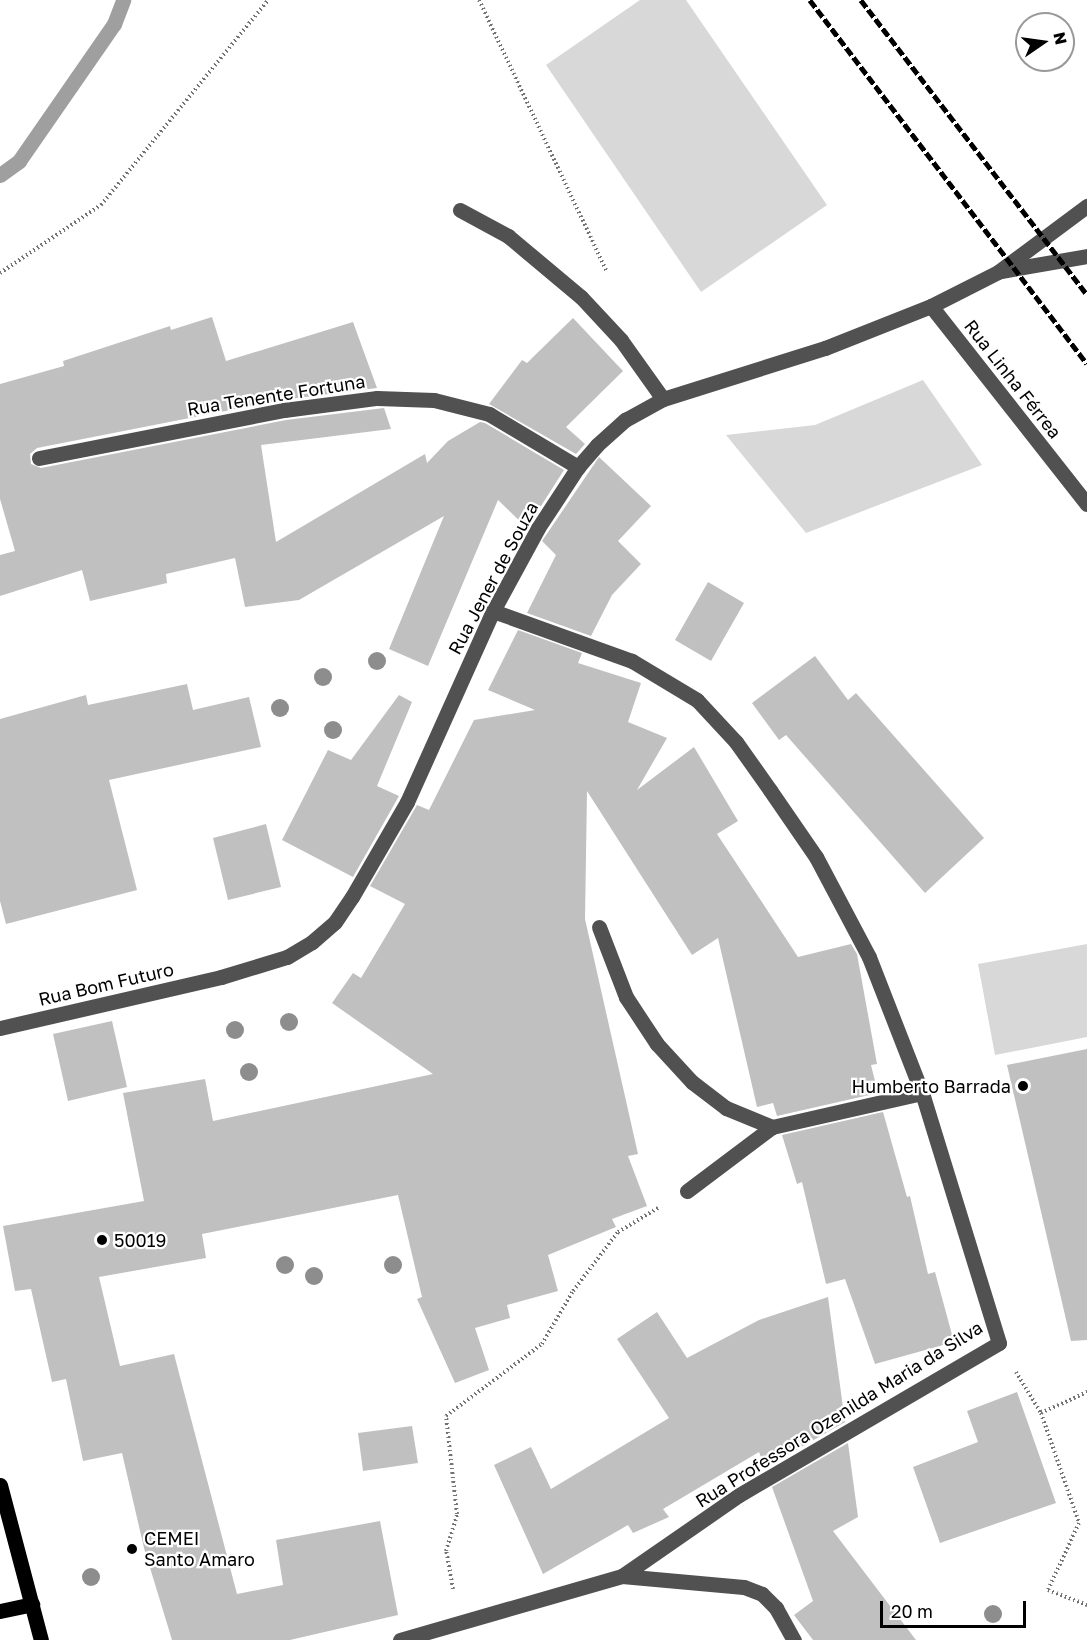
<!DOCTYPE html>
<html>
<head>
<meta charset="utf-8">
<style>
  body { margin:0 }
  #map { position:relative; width:1087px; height:1640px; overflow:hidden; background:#fff; font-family:"Golos Text",sans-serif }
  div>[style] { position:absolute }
  .green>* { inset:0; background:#d8d8d8 }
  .stream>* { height:15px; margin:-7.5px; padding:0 7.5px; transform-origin:7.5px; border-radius:7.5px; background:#9f9f9f }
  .building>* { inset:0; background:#c0c0c0 }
  .path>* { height:4px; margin-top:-2px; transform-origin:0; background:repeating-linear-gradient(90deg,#737373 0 1.5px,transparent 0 4.5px) }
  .minor>* { height:15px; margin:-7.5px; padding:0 7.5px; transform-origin:7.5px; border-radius:7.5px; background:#515151 }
  .major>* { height:15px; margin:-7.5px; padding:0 7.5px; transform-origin:7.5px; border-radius:7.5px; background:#000 }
  .rail>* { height:4.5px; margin-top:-2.25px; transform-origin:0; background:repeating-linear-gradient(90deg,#000 0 9px,transparent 0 12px) }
  .trees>* { width:18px; height:18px; margin:-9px; border-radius:50%; background:#8d8d8d }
  .dots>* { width:16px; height:16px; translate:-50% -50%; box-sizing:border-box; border:3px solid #fff; border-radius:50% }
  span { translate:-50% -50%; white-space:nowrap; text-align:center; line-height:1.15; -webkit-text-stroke:4.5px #fff; paint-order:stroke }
  .street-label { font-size:18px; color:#000 }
  .poi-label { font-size:18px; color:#000 }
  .right { translate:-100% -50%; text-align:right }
  .left { translate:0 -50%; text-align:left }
  .north { position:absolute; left:1015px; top:12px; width:60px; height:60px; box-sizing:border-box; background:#fff; border:2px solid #999; border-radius:50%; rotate:77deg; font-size:16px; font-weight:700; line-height:24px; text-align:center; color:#000 }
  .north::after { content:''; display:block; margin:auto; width:21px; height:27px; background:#000; clip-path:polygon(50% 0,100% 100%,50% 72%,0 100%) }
  .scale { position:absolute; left:880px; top:1601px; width:146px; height:27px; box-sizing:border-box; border:3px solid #000; border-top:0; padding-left:8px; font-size:18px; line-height:21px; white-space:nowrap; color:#000; -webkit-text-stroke:4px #fff; paint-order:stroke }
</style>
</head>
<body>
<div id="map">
  <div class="green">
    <div style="clip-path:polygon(640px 0,686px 0,827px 205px,701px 292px,546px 65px)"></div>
    <div style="clip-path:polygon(923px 380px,982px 465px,806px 533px,726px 435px,815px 425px)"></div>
    <div style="clip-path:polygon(1087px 944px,1087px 1037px,995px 1055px,978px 964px)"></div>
  </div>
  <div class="stream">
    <div style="left:0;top:175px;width:24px;rotate:-36deg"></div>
    <div style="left:19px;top:161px;width:167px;rotate:-55.3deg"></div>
    <div style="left:114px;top:24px;width:26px;rotate:-69deg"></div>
  </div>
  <div class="building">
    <div style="clip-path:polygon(212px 317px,226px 361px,353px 322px,377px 388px,282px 400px,37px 448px,30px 454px,31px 464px,41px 468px,286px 420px,384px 408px,391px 429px,261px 445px,276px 542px,425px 454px,427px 463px,448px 441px,480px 422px,485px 423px,564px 470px,527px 528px,498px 500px,428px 666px,389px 649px,444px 516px,299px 600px,245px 607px,235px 558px,166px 574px,167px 583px,90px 601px,82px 570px,0 596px,0 555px,15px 551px,0 499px,0 384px,64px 366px,63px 361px,170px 326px,171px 330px)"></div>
    <div style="clip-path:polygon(573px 318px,623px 371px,566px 427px,585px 444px,576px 454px,489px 404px,522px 360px,527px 363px)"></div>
    <div style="clip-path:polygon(599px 457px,651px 506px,618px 541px,641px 564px,612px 595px,591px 636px,527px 613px,556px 555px,542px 541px)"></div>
    <div style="clip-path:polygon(708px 582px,744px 603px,711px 661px,675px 640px)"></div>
    <div style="clip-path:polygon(518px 630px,582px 653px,578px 663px,641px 683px,628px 722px,667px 738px,637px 790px,694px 747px,738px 821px,717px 834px,798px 957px,851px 944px,857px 954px,877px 1064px,871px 1065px,878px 1093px,777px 1116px,773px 1103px,757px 1107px,718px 938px,692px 955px,587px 791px,585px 919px,638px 1154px,628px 1156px,647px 1206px,612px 1219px,616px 1227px,548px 1255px,558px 1291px,507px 1305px,510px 1318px,475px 1328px,489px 1370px,455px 1383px,417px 1299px,422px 1297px,398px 1195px,202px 1234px,206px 1258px,99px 1277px,120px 1366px,174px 1354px,237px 1594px,283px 1585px,276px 1540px,380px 1521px,398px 1615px,290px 1640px,172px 1640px,144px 1548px,122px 1453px,83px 1461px,66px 1379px,52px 1382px,31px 1289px,15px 1291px,3px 1226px,144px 1201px,123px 1093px,205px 1079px,213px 1121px,433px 1074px,332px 1003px,353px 973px,361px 978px,405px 904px,370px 886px,417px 805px,429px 810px,474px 720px,535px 710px,488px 690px)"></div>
    <div style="clip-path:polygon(815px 656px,848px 700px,856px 693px,984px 838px,925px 893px,786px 735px,779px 740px,752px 703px)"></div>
    <div style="clip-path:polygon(187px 684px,193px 710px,249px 697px,261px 747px,109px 780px,137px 890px,6px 924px,0 901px,0 719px,86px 695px,88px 705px)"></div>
    <div style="clip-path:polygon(399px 695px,412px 702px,377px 786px,399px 796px,353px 877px,282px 840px,328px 750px,351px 760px)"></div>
    <div style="clip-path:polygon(266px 824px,281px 887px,228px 900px,213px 838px)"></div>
    <div style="clip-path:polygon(112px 1021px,127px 1087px,68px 1101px,53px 1034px)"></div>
    <div style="clip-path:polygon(1087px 1049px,1087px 1340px,1071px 1341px,1007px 1065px)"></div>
    <div style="clip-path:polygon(883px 1112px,907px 1197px,910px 1196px,928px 1274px,935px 1272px,954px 1342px,875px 1364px,845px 1279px,826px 1284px,802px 1182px,797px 1184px,782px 1135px)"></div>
    <div style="clip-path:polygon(828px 1297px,845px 1422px,765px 1468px,759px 1452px,663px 1509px,669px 1517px,633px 1533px,628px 1525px,543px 1574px,494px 1465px,531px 1447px,551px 1489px,669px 1418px,617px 1339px,657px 1312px,687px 1358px,759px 1320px)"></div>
    <div style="clip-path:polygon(1017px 1392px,1056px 1503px,940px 1543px,913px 1467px,978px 1442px,967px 1411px)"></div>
    <div style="clip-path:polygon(412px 1426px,418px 1463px,363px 1471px,358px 1433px)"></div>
    <div style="clip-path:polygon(848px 1443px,858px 1517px,833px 1531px,916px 1640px,813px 1640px,794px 1615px,813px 1601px,772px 1487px)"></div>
  </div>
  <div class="path">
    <div style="left:479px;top:0;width:301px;rotate:64.8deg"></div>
    <div style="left:0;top:273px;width:122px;rotate:-34deg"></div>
    <div style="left:101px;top:205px;width:264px;rotate:-50.8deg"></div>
    <div style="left:1016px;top:1372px;width:48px;rotate:58.6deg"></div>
    <div style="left:1041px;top:1413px;width:116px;rotate:70.9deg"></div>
    <div style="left:1079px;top:1523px;width:74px;rotate:114.8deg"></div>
    <div style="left:1048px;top:1590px;width:42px;rotate:21deg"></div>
    <div style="left:1041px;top:1413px;width:51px;rotate:-24.5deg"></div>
    <div style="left:453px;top:1589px;width:39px;rotate:-100deg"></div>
    <div style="left:446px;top:1551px;width:39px;rotate:-73deg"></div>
    <div style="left:457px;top:1514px;width:99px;rotate:-96.4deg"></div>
    <div style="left:446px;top:1416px;width:120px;rotate:-36.9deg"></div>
    <div style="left:542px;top:1344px;width:61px;rotate:-59.7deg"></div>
    <div style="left:573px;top:1291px;width:74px;rotate:-52.7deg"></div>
    <div style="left:618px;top:1232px;width:47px;rotate:-31deg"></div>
  </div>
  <div class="minor">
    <div style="left:460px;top:210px;width:55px;rotate:28.4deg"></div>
    <div style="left:508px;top:236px;width:95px;rotate:39.9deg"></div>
    <div style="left:581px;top:297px;width:59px;rotate:47.1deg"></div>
    <div style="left:621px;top:340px;width:72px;rotate:54.6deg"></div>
    <div style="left:1001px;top:271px;width:87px;rotate:-9.9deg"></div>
    <div style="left:931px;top:306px;width:252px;rotate:51.8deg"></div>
    <div style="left:39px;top:458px;width:250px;rotate:-11.1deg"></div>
    <div style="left:284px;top:410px;width:94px;rotate:-7.4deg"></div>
    <div style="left:377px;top:398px;width:57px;rotate:2deg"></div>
    <div style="left:434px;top:400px;width:57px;rotate:14.3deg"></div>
    <div style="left:489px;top:414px;width:104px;rotate:30.8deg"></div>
    <div style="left:599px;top:927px;width:75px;rotate:68.9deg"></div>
    <div style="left:626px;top:997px;width:56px;rotate:56.6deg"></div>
    <div style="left:657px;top:1044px;width:52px;rotate:47.4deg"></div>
    <div style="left:692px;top:1082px;width:43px;rotate:37.4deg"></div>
    <div style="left:726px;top:1108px;width:50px;rotate:22.4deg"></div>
    <div style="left:772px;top:1127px;width:154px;rotate:-12.8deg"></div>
    <div style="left:0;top:1028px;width:227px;rotate:-13deg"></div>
    <div style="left:221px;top:977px;width:69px;rotate:-16.9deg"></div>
    <div style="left:287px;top:957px;width:29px;rotate:-31deg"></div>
    <div style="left:312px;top:942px;width:30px;rotate:-41deg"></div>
    <div style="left:335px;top:922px;width:30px;rotate:-56deg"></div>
    <div style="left:352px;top:897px;width:110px;rotate:-59.9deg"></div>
    <div style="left:407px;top:802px;width:209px;rotate:-65.8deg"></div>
    <div style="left:493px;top:611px;width:94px;rotate:-61.5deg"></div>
    <div style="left:538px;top:528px;width:73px;rotate:-56.7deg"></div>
    <div style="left:578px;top:467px;width:29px;rotate:-49deg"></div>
    <div style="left:597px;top:445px;width:38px;rotate:-42deg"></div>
    <div style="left:625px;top:420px;width:43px;rotate:-28.9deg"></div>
    <div style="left:663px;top:399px;width:170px;rotate:-17.5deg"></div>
    <div style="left:825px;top:348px;width:114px;rotate:-21.6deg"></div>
    <div style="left:931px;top:306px;width:75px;rotate:-26.9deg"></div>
    <div style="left:998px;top:272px;width:111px;rotate:-36.6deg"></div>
    <div style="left:687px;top:1191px;width:106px;rotate:-37deg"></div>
    <div style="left:622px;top:1576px;width:122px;rotate:5.2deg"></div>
    <div style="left:744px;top:1587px;width:19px;rotate:21deg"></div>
    <div style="left:762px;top:1594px;width:20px;rotate:45deg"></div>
    <div style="left:776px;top:1608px;width:37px;rotate:61deg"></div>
    <div style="left:400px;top:1640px;width:231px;rotate:-16.1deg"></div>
    <div style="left:622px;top:1576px;width:142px;rotate:-34.7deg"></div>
    <div style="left:739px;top:1495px;width:301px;rotate:-30.3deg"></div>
    <div style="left:999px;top:1343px;width:262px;rotate:-107.1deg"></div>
    <div style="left:922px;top:1093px;width:146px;rotate:-111.3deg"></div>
    <div style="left:869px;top:957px;width:113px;rotate:-117.9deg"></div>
    <div style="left:816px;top:857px;width:81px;rotate:-124.5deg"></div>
    <div style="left:770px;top:790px;width:59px;rotate:-125.3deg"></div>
    <div style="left:736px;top:742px;width:57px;rotate:-132.9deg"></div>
    <div style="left:697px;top:700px;width:76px;rotate:-149deg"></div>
    <div style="left:632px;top:661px;width:148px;rotate:-160.2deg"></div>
  </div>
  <div class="major">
    <div style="left:0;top:1485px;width:160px;rotate:75.2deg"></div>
    <div style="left:0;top:1611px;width:33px;rotate:-12deg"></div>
  </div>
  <div class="rail">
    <div style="left:810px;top:0;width:457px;rotate:52.7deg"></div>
    <div style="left:861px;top:0;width:371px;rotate:52.5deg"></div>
  </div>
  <div class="trees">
    <div style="left:377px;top:661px"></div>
    <div style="left:323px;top:677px"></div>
    <div style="left:280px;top:708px"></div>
    <div style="left:333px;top:730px"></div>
    <div style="left:289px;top:1022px"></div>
    <div style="left:235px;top:1030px"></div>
    <div style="left:249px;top:1072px"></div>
    <div style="left:285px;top:1265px"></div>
    <div style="left:393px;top:1265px"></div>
    <div style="left:314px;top:1276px"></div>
    <div style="left:91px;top:1577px"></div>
    <div style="left:993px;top:1614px"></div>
  </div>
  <div class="dots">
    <div style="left:1023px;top:1086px;background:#000"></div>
    <div style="left:102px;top:1240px;background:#000"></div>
    <div style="left:132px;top:1549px;background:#000"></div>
  </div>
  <div class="street-label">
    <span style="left:1013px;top:379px;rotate:52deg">Rua Linha Férrea</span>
    <span style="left:276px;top:395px;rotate:-9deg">Rua Tenente Fortuna</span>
    <span style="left:493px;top:578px;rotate:-62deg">Rua Jener de Souza</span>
    <span style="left:106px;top:984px;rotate:-13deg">Rua Bom Futuro</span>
    <span style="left:839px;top:1414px;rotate:-32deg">Rua Professora Ozenilda Maria da Silva</span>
  </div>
  <div class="poi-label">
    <span class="right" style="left:1011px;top:1086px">Humberto Barrada</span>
    <span class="left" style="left:114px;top:1240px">50019</span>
    <span class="left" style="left:144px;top:1549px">CEMEI<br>Santo Amaro</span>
  </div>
  <div class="north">N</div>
  <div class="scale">20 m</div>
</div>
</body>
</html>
